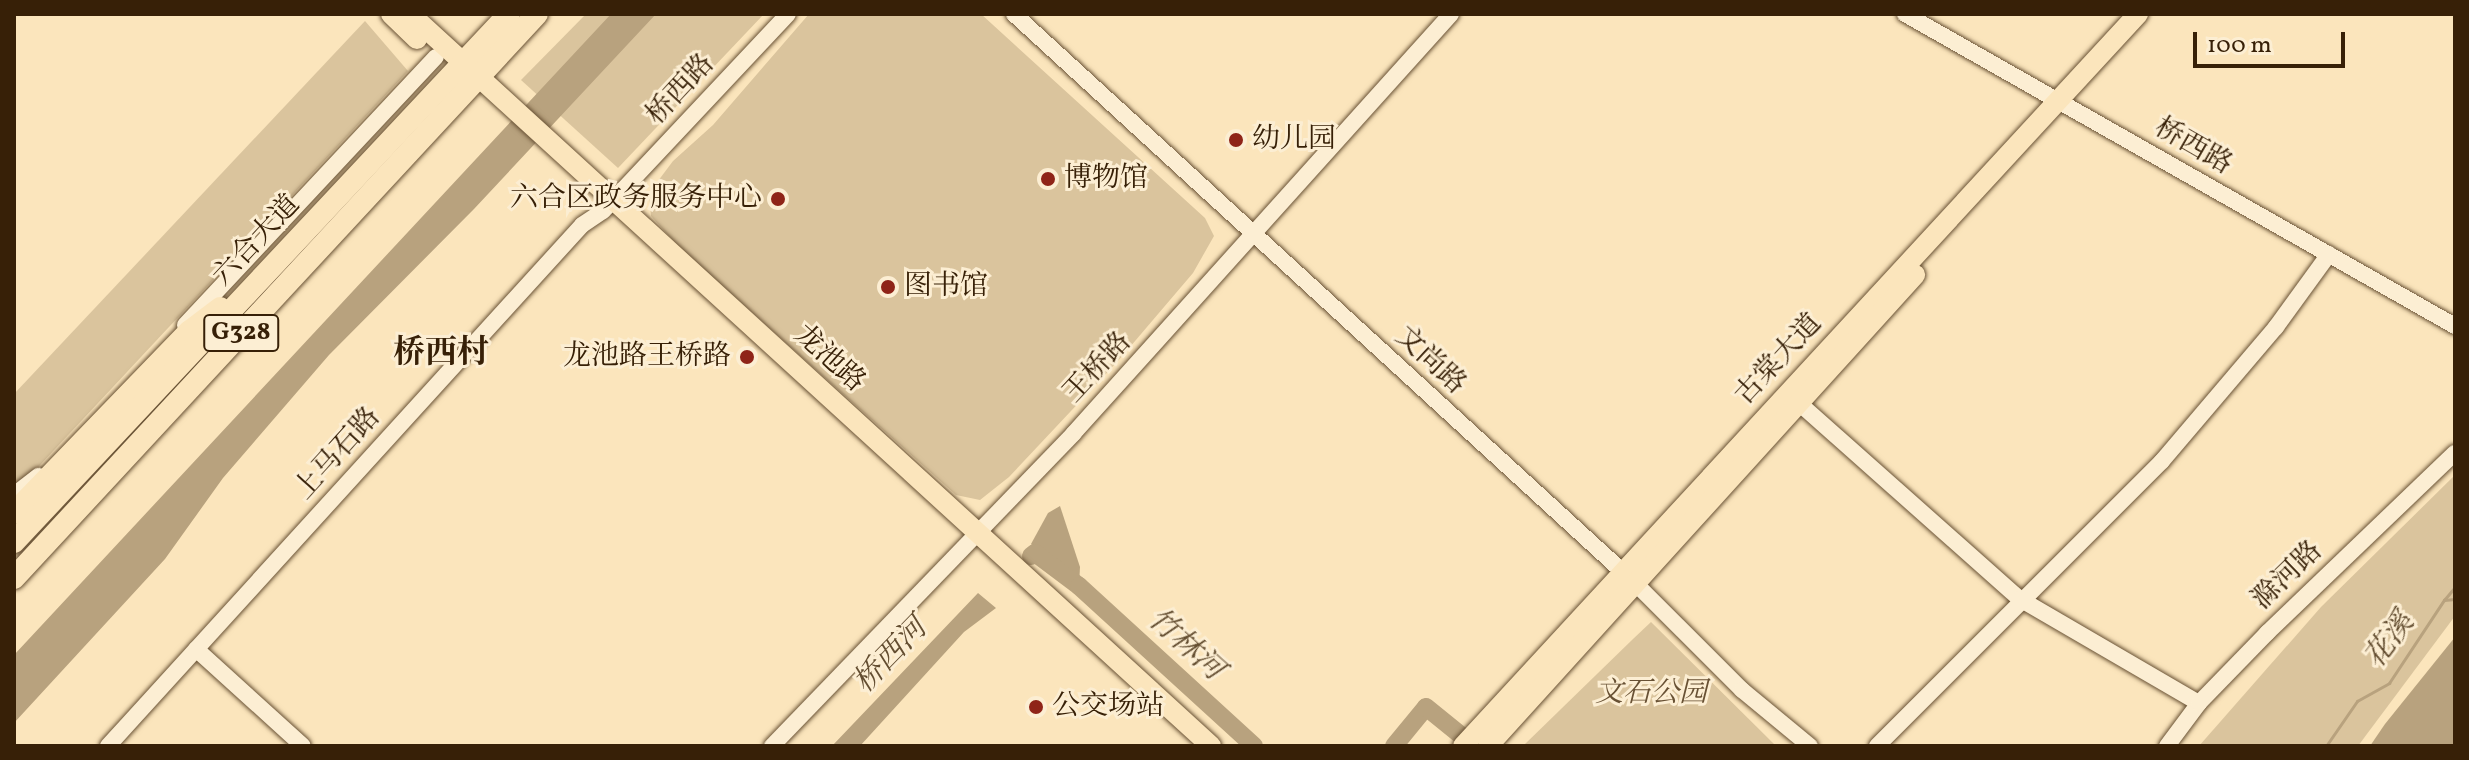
<!DOCTYPE html>
<html>
<head>
<meta charset="utf-8">
<style>
  body { margin:0 }
  #map { position:relative; width:2469px; height:760px; overflow:hidden; background:#fbe5bc; font-family:Vollkorn,"Noto Serif SC",serif }
  div>[style] { position:absolute }
  .green>* { inset:0; background:#dac49d }
  .water>* { inset:0; background:#b8a27e }
  .stream>* { height:3px; margin:-1.5px; padding:0 1.5px; transform-origin:1.5px; border-radius:1.5px; background:#b8a27e }
  .river>* { height:18px; margin:-9px; padding:0 9px; transform-origin:9px; border-radius:9px; background:#b8a27e }
  .roads { filter:drop-shadow(0 0 2px #685134) drop-shadow(0 0 2px #685134) }
  .minor>* { height:16px; margin:-8px; padding:0 8px; transform-origin:8px; border-radius:8px; background:#fceed3 }
  .major>* { height:20px; margin:-10px; padding:0 10px; transform-origin:10px; border-radius:10px; background:#fbe5bc }
  .highway>* { height:22px; margin:-11px; padding:0 11px; transform-origin:11px; border-radius:11px; background:#fbe5bc }
  .dots>* { width:22px; height:22px; translate:-50% -50%; box-sizing:border-box; border:4px solid #fceed3; border-radius:50% }
  span { translate:-50% -50%; white-space:nowrap; text-align:center; line-height:1.15; -webkit-text-stroke:6px #fceed3; paint-order:stroke }
  .shield-label span { padding:2px 6px; background:#fceed3; border:2px solid; border-radius:6px; -webkit-text-stroke-width:0 }
  .shield-label { font-size:26px; color:#372007; font-weight:700 }
  .street-label { font-size:28px; color:#372007 }
  .poi-label { font-size:28px; color:#372007 }
  .left { translate:0 -50%; text-align:left }
  .right { translate:-100% -50%; text-align:right }
  .park-label { font-size:28px; color:#685134; font-style:italic }
  .water-label { font-size:30px; color:#644e31; font-style:italic }
  .quarter-label { font-size:32px; color:#372007; font-weight:700 }
  .frame { position:absolute; inset:0; border:16px solid #372007; pointer-events:none }
  .scale { position:absolute; left:2193px; top:32px; width:152px; height:36px; box-sizing:border-box; border:4px solid #372007; border-top:0; padding-left:10px; font-size:24px; line-height:28px; white-space:nowrap; color:#372007; -webkit-text-stroke:6px #fceed3; paint-order:stroke }
</style>
</head>
<body>
<div id="map">
  <div class="green">
    <div style="clip-path:polygon(586px 14px,764px 14px,618px 168px,521px 80px)"></div>
    <div style="clip-path:polygon(809px 14px,981px 14px,1205px 218px,1214px 236px,1193px 273px,1118px 361px,1009px 477px,980px 500px,956px 495px,680px 248px,651px 216px,649px 193px,673px 161px,713px 125px)"></div>
    <div style="clip-path:polygon(365px 21px,408px 71px,14px 493px,14px 394px)"></div>
    <div style="clip-path:polygon(2455px 475px,2455px 616px,2358px 746px,2199px 746px,2321px 607px)"></div>
    <div style="clip-path:polygon(1651px 622px,1776px 746px,1523px 746px,1633px 639px)"></div>
  </div>
  <div class="water">
    <div style="clip-path:polygon(611px 14px,656px 14px,474px 209px,329px 355px,223px 478px,165px 559px,14px 723px,14px 655px)"></div>
    <div style="clip-path:polygon(1060px 506px,1080px 567px,1079px 586px,1059px 577px,1031px 544px,1048px 513px)"></div>
    <div style="clip-path:polygon(978px 593px,996px 608px,964px 632px,860px 746px,832px 746px)"></div>
    <div style="clip-path:polygon(2455px 637px,2455px 746px,2370px 746px,2385px 724px)"></div>
  </div>
  <div class="stream">
    <div style="left:2444px;top:600px;width:17px;rotate:-50deg"></div>
    <div style="left:2326px;top:746px;width:55px;rotate:-55.4deg"></div>
    <div style="left:2357px;top:701px;width:37px;rotate:-29deg"></div>
    <div style="left:2389px;top:683px;width:100px;rotate:-56.5deg"></div>
    <div style="left:2444px;top:600px;width:11px;rotate:-5deg"></div>
  </div>
  <div class="river">
    <div style="left:1031px;top:556px;width:5px;rotate:-37deg"></div>
    <div style="left:1035px;top:553px;width:55px;rotate:36.9deg"></div>
    <div style="left:1079px;top:586px;width:237px;rotate:42.4deg"></div>
    <div style="left:1394px;top:746px;width:50px;rotate:-50.6deg"></div>
    <div style="left:1426px;top:707px;width:62px;rotate:39.1deg"></div>
  </div>
  <div class="roads">
    <div class="minor">
      <div style="left:1014px;top:14px;width:842px;rotate:42.5deg"></div>
      <div style="left:1635px;top:583px;width:151px;rotate:45deg"></div>
      <div style="left:1742px;top:690px;width:88px;rotate:39.5deg"></div>
      <div style="left:1905px;top:14px;width:632px;rotate:29.57deg"></div>
      <div style="left:185px;top:325px;width:367px;rotate:-46.9deg"></div>
      <div style="left:1799px;top:403px;width:295px;rotate:41.6deg"></div>
      <div style="left:2020px;top:599px;width:207px;rotate:30.2deg"></div>
      <div style="left:14px;top:495px;width:31px;rotate:-38deg"></div>
      <div style="left:196px;top:649px;width:144px;rotate:42.2deg"></div>
      <div style="left:108px;top:746px;width:704px;rotate:-47.7deg"></div>
      <div style="left:582px;top:225px;width:25px;rotate:-34deg"></div>
      <div style="left:603px;top:211px;width:270px;rotate:-46.8deg"></div>
      <div style="left:772px;top:746px;width:434px;rotate:-46deg"></div>
      <div style="left:1073px;top:434px;width:565px;rotate:-48.01deg"></div>
      <div style="left:1877px;top:746px;width:403px;rotate:-45deg"></div>
      <div style="left:2162px;top:461px;width:176px;rotate:-49.6deg"></div>
      <div style="left:2276px;top:327px;width:90px;rotate:-54deg"></div>
      <div style="left:2167px;top:746px;width:54px;rotate:-53.3deg"></div>
      <div style="left:2199px;top:703px;width:98px;rotate:-45.8deg"></div>
      <div style="left:2267px;top:633px;width:260px;rotate:-43.8deg"></div>
    </div>
    <div class="major">
      <div style="left:391px;top:14px;width:36px;rotate:44deg"></div>
      <div style="left:410px;top:14px;width:1085px;rotate:42.42deg"></div>
      <div style="left:1463px;top:746px;width:996px;rotate:-47.32deg"></div>
      <div style="left:1488px;top:746px;width:636px;rotate:-47.81deg"></div>
    </div>
    <div class="highway">
      <div style="left:14px;top:513px;width:253px;rotate:-46deg"></div>
      <div style="left:190px;top:331px;width:38px;rotate:-37deg"></div>
      <div style="left:14px;top:542px;width:724px;rotate:-46.85deg"></div>
      <div style="left:14px;top:578px;width:769px;rotate:-47.16deg"></div>
    </div>
  </div>
  <div class="dots">
    <div style="left:1236px;top:140px;background:#8f2418"></div>
    <div style="left:1048px;top:179px;background:#8f2418"></div>
    <div style="left:778px;top:199px;background:#8f2418"></div>
    <div style="left:888px;top:287px;background:#8f2418"></div>
    <div style="left:747px;top:357px;background:#8f2418"></div>
    <div style="left:1036px;top:707px;background:#8f2418"></div>
  </div>
  <div class="shield-label">
    <span style="left:241px;top:333px">G328</span>
  </div>
  <div class="street-label">
    <span style="left:681px;top:90px;rotate:-47deg">桥西路</span>
    <span style="left:2193px;top:147px;rotate:30deg">桥西路</span>
    <span style="left:257px;top:241px;rotate:-47deg">六合大道</span>
    <span style="left:829px;top:359px;rotate:42deg">龙池路</span>
    <span style="left:1779px;top:360px;rotate:-47deg">古棠大道</span>
    <span style="left:1430px;top:361px;rotate:43deg">文尚路</span>
    <span style="left:1098px;top:368px;rotate:-47deg">王桥路</span>
    <span style="left:338px;top:454px;rotate:-48deg">上马石路</span>
    <span style="left:2288px;top:576px;rotate:-44deg">滁河路</span>
  </div>
  <div class="poi-label">
    <span class="left" style="left:1252px;top:140px">幼儿园</span>
    <span class="left" style="left:1064px;top:179px">博物馆</span>
    <span class="right" style="left:762px;top:199px">六合区政务服务中心</span>
    <span class="left" style="left:904px;top:287px">图书馆</span>
    <span class="right" style="left:731px;top:357px">龙池路王桥路</span>
    <span class="left" style="left:1052px;top:707px">公交场站</span>
  </div>
  <div class="park-label">
    <span style="left:1651px;top:694px">文石公园</span>
  </div>
  <div class="water-label">
    <span style="left:2390px;top:641px;rotate:-53deg">花溪</span>
    <span style="left:1185px;top:645px;rotate:42deg">竹林河</span>
    <span style="left:891px;top:656px;rotate:-46deg">桥西河</span>
  </div>
  <div class="quarter-label">
    <span style="left:441px;top:354px">桥西村</span>
  </div>
  <div class="frame"></div>
  <div class="scale">100 m</div>
</div>
</body>
</html>
